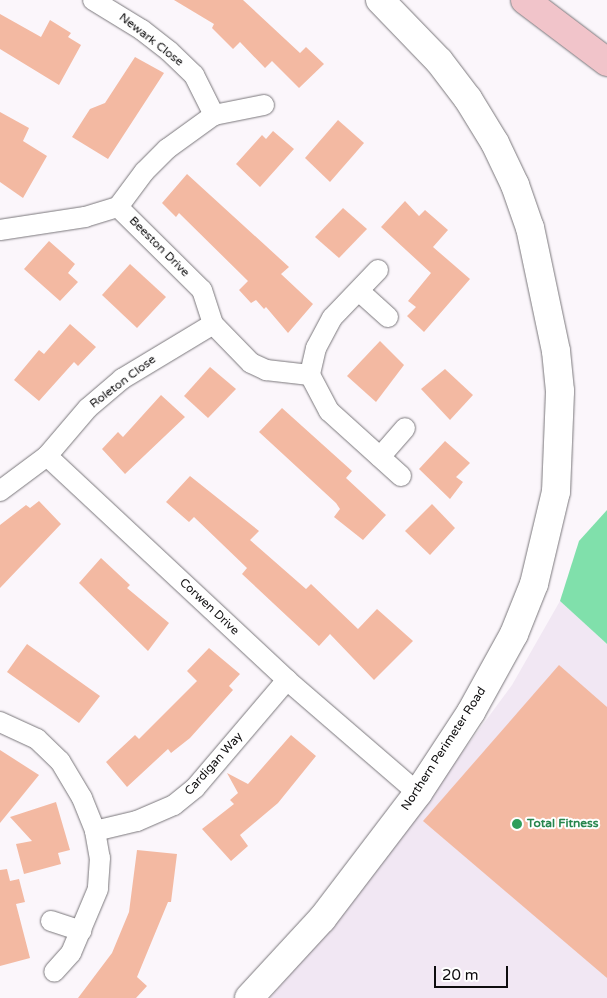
<!DOCTYPE html>
<html>
<head>
<meta charset="utf-8">
<style>
  body { margin:0 }
  #map { position:relative; width:607px; height:998px; overflow:hidden; background:#fbf6fb; font-family:"Varela Round",sans-serif }
  div>[style] { position:absolute }
  .built>* { inset:0; background:#f1e7f3 }
  .green>* { inset:0; background:#80e0ab }
  .building>* { inset:0; background:#f3b9a2 }
  .roads { filter:drop-shadow(0 0 1px #7a777b) drop-shadow(0 0 1px #7a777b) }
  .street>* { height:20px; margin:-10px; padding:0 10px; transform-origin:10px; border-radius:10px; background:#fff }
  .secondary>* { height:28px; margin:-14px; padding:0 14px; transform-origin:14px; border-radius:14px; background:#fff }
  .highway>* { height:28px; margin:-14px; padding:0 14px; transform-origin:14px; border-radius:14px; background:#f1c4ca }
  .dots>* { width:14px; height:14px; translate:-50% -50%; box-sizing:border-box; border:2px solid #fff; border-radius:50% }
  span { translate:-50% -50%; white-space:nowrap; text-align:center; line-height:1.15; -webkit-text-stroke:4px #fff; paint-order:stroke }
  .street-label { font-size:12px; color:#0e0d0e }
  .leisure-label { font-size:12px; color:#27864d; font-weight:700 }
  .left { translate:0 -50%; text-align:left }
  .scale { position:absolute; left:434px; top:966px; width:74px; height:22px; box-sizing:border-box; border:2px solid #0e0d0e; border-top:0; padding-left:6px; font-size:15px; line-height:18px; white-space:nowrap; color:#0e0d0e; -webkit-text-stroke:4px #fff; paint-order:stroke }
</style>
</head>
<body>
<div id="map">
  <div class="built">
    <div style="clip-path:polygon(560px 601px,607px 644px,607px 998px,270px 998px,351px 903px,512px 685px)"></div>
  </div>
  <div class="green">
    <div style="clip-path:polygon(607px 510px,607px 644px,560px 601px,579px 541px)"></div>
  </div>
  <div class="building">
    <div style="clip-path:polygon(174px 0,243px 0,300px 53px,306px 47px,324px 64px,299px 88px,272px 61px,265px 68px,240px 42px,233px 49px,212px 28px,214px 24px)"></div>
    <div style="clip-path:polygon(0 14px,41px 37px,50px 20px,71px 33px,68px 37px,81px 45px,59px 85px,0 49px)"></div>
    <div style="clip-path:polygon(135px 57px,164px 73px,108px 159px,72px 137px,90px 109px,105px 103px)"></div>
    <div style="clip-path:polygon(0 112px,29px 128px,23px 141px,47px 156px,23px 198px,0 182px)"></div>
    <div style="clip-path:polygon(338px 120px,364px 143px,330px 182px,305px 158px)"></div>
    <div style="clip-path:polygon(273px 131px,294px 149px,260px 187px,236px 164px,262px 135px,266px 139px)"></div>
    <div style="clip-path:polygon(187px 174px,289px 267px,281px 274px,313px 304px,288px 333px,266px 307px,264px 309px,256px 300px,251px 303px,239px 290px,248px 281px,179px 213px,176px 217px,162px 203px)"></div>
    <div style="clip-path:polygon(405px 201px,419px 216px,425px 210px,448px 230px,433px 247px,470px 279px,424px 332px,407px 316px,416px 307px,408px 301px,431px 273px,381px 227px)"></div>
    <div style="clip-path:polygon(343px 208px,367px 229px,339px 258px,315px 237px)"></div>
    <div style="clip-path:polygon(49px 241px,75px 264px,68px 273px,78px 282px,60px 301px,24px 269px)"></div>
    <div style="clip-path:polygon(130px 264px,166px 297px,137px 328px,102px 295px)"></div>
    <div style="clip-path:polygon(70px 324px,96px 347px,78px 366px,74px 362px,39px 401px,14px 380px,39px 350px,44px 354px)"></div>
    <div style="clip-path:polygon(380px 341px,404px 365px,376px 402px,347px 376px)"></div>
    <div style="clip-path:polygon(210px 367px,236px 389px,208px 418px,184px 396px)"></div>
    <div style="clip-path:polygon(445px 369px,473px 395px,450px 420px,421px 389px)"></div>
    <div style="clip-path:polygon(161px 395px,185px 417px,125px 474px,102px 449px,118px 432px,123px 437px)"></div>
    <div style="clip-path:polygon(282px 408px,352px 471px,346px 478px,386px 515px,363px 540px,334px 517px,340px 509px,336px 503px,259px 432px)"></div>
    <div style="clip-path:polygon(445px 441px,470px 463px,456px 477px,463px 482px,450px 499px,419px 469px)"></div>
    <div style="clip-path:polygon(190px 476px,259px 531px,250px 540px,306px 589px,311px 584px,358px 629px,377px 609px,413px 641px,374px 680px,330px 634px,319px 646px,242px 574px,247px 568px,194px 517px,189px 522px,166px 502px)"></div>
    <div style="clip-path:polygon(39px 501px,61px 524px,0 588px,0 525px,26px 505px,30px 508px)"></div>
    <div style="clip-path:polygon(432px 504px,455px 528px,430px 555px,405px 531px)"></div>
    <div style="clip-path:polygon(101px 558px,130px 585px,127px 588px,169px 623px,148px 651px,79px 583px)"></div>
    <div style="clip-path:polygon(27px 644px,100px 696px,79px 723px,7px 672px)"></div>
    <div style="clip-path:polygon(209px 648px,240px 674px,229px 686px,233px 690px,190px 738px,171px 753px,168px 749px,127px 787px,106px 762px,135px 735px,139px 739px,197px 681px,187px 671px)"></div>
    <div style="clip-path:polygon(559px 665px,607px 707px,607px 978px,423px 821px)"></div>
    <div style="clip-path:polygon(291px 735px,316px 756px,278px 803px,240px 835px,248px 846px,231px 861px,202px 829px,234px 804px,230px 800px,238px 793px,227px 773px,248px 784px)"></div>
    <div style="clip-path:polygon(0 750px,39px 775px,0 823px)"></div>
    <div style="clip-path:polygon(56px 802px,70px 850px,58px 853px,61px 864px,24px 874px,16px 844px,32px 841px,10px 817px)"></div>
    <div style="clip-path:polygon(137px 850px,177px 854px,171px 902px,168px 902px,137px 977px,147px 986px,136px 998px,78px 998px,112px 953px,129px 912px)"></div>
    <div style="clip-path:polygon(7px 869px,10px 881px,19px 879px,25px 902px,16px 904px,30px 958px,0 966px,0 870px)"></div>
  </div>
  <div class="roads">
    <div class="street">
      <div style="left:93px;top:0;width:57px;rotate:31.5deg"></div>
      <div style="left:142px;top:30px;width:34px;rotate:38deg"></div>
      <div style="left:169px;top:51px;width:35px;rotate:44deg"></div>
      <div style="left:194px;top:75px;width:45px;rotate:63.4deg"></div>
      <div style="left:118px;top:207px;width:118px;rotate:44.7deg"></div>
      <div style="left:202px;top:290px;width:36px;rotate:72deg"></div>
      <div style="left:213px;top:324px;width:54px;rotate:45.7deg"></div>
      <div style="left:251px;top:363px;width:17px;rotate:25deg"></div>
      <div style="left:266px;top:370px;width:44px;rotate:6.5deg"></div>
      <div style="left:118px;top:207px;width:44px;rotate:-53.4deg"></div>
      <div style="left:144px;top:172px;width:33px;rotate:-45deg"></div>
      <div style="left:167px;top:149px;width:58px;rotate:-35.9deg"></div>
      <div style="left:214px;top:115px;width:51px;rotate:-11.3deg"></div>
      <div style="left:0;top:230px;width:86px;rotate:-8.7deg"></div>
      <div style="left:85px;top:217px;width:34px;rotate:-17deg"></div>
      <div style="left:378px;top:270px;width:66px;rotate:133.8deg"></div>
      <div style="left:332px;top:318px;width:34px;rotate:118deg"></div>
      <div style="left:316px;top:348px;width:28px;rotate:103deg"></div>
      <div style="left:310px;top:375px;width:41px;rotate:62.2deg"></div>
      <div style="left:329px;top:411px;width:97px;rotate:42.1deg"></div>
      <div style="left:359px;top:291px;width:39px;rotate:42deg"></div>
      <div style="left:47px;top:456px;width:63px;rotate:-49.5deg"></div>
      <div style="left:88px;top:408px;width:45px;rotate:-40.5deg"></div>
      <div style="left:122px;top:379px;width:106px;rotate:-31.1deg"></div>
      <div style="left:380px;top:457px;width:38px;rotate:-49deg"></div>
      <div style="left:0;top:491px;width:59px;rotate:-36.7deg"></div>
      <div style="left:47px;top:456px;width:328px;rotate:43deg"></div>
      <div style="left:287px;top:680px;width:173px;rotate:40.8deg"></div>
      <div style="left:0;top:722px;width:41px;rotate:24.7deg"></div>
      <div style="left:37px;top:739px;width:32px;rotate:44deg"></div>
      <div style="left:60px;top:761px;width:43px;rotate:59.3deg"></div>
      <div style="left:82px;top:798px;width:35px;rotate:68deg"></div>
      <div style="left:95px;top:831px;width:27px;rotate:80deg"></div>
      <div style="left:100px;top:858px;width:31px;rotate:94deg"></div>
      <div style="left:98px;top:889px;width:69px;rotate:112.9deg"></div>
      <div style="left:71px;top:953px;width:25px;rotate:132deg"></div>
      <div style="left:95px;top:831px;width:43px;rotate:-13.4deg"></div>
      <div style="left:137px;top:821px;width:40px;rotate:-23.4deg"></div>
      <div style="left:174px;top:805px;width:27px;rotate:-39deg"></div>
      <div style="left:195px;top:788px;width:142px;rotate:-49.6deg"></div>
      <div style="left:51px;top:921px;width:32px;rotate:18deg"></div>
    </div>
    <div class="secondary">
      <div style="left:249px;top:998px;width:108px;rotate:-47.3deg"></div>
      <div style="left:322px;top:919px;width:158px;rotate:-52.7deg"></div>
      <div style="left:418px;top:793px;width:97px;rotate:-56.8deg"></div>
      <div style="left:471px;top:712px;width:89px;rotate:-61.1deg"></div>
      <div style="left:514px;top:634px;width:54px;rotate:-68.2deg"></div>
      <div style="left:534px;top:584px;width:95px;rotate:-76.6deg"></div>
      <div style="left:556px;top:492px;width:101px;rotate:-87.7deg"></div>
      <div style="left:560px;top:391px;width:40px;rotate:-95.7deg"></div>
      <div style="left:556px;top:351px;width:126px;rotate:-101.9deg"></div>
      <div style="left:530px;top:228px;width:46px;rotate:-109.2deg"></div>
      <div style="left:515px;top:185px;width:47px;rotate:-115.5deg"></div>
      <div style="left:495px;top:143px;width:52px;rotate:-121.5deg"></div>
      <div style="left:468px;top:99px;width:48px;rotate:-127.3deg"></div>
      <div style="left:439px;top:61px;width:85px;rotate:-134deg"></div>
    </div>
    <div class="highway">
      <div style="left:525px;top:0;width:103px;rotate:37.1deg"></div>
    </div>
  </div>
  <div class="dots">
    <div style="left:517px;top:824px;background:#2e9e5b"></div>
  </div>
  <div class="street-label">
    <span style="left:151px;top:40px;rotate:38deg">Newark Close</span>
    <span style="left:159px;top:247px;rotate:45deg">Beeston Drive</span>
    <span style="left:123px;top:382px;rotate:-37deg">Roleton Close</span>
    <span style="left:209px;top:607px;rotate:43deg">Corwen Drive</span>
    <span style="left:444px;top:749px;rotate:-57deg">Northern Perimeter Road</span>
    <span style="left:214px;top:764px;rotate:-48deg">Cardigan Way</span>
  </div>
  <div class="leisure-label">
    <span class="left" style="left:527px;top:824px">Total Fitness</span>
  </div>
  <div class="scale">20 m</div>
</div>
</body>
</html>
